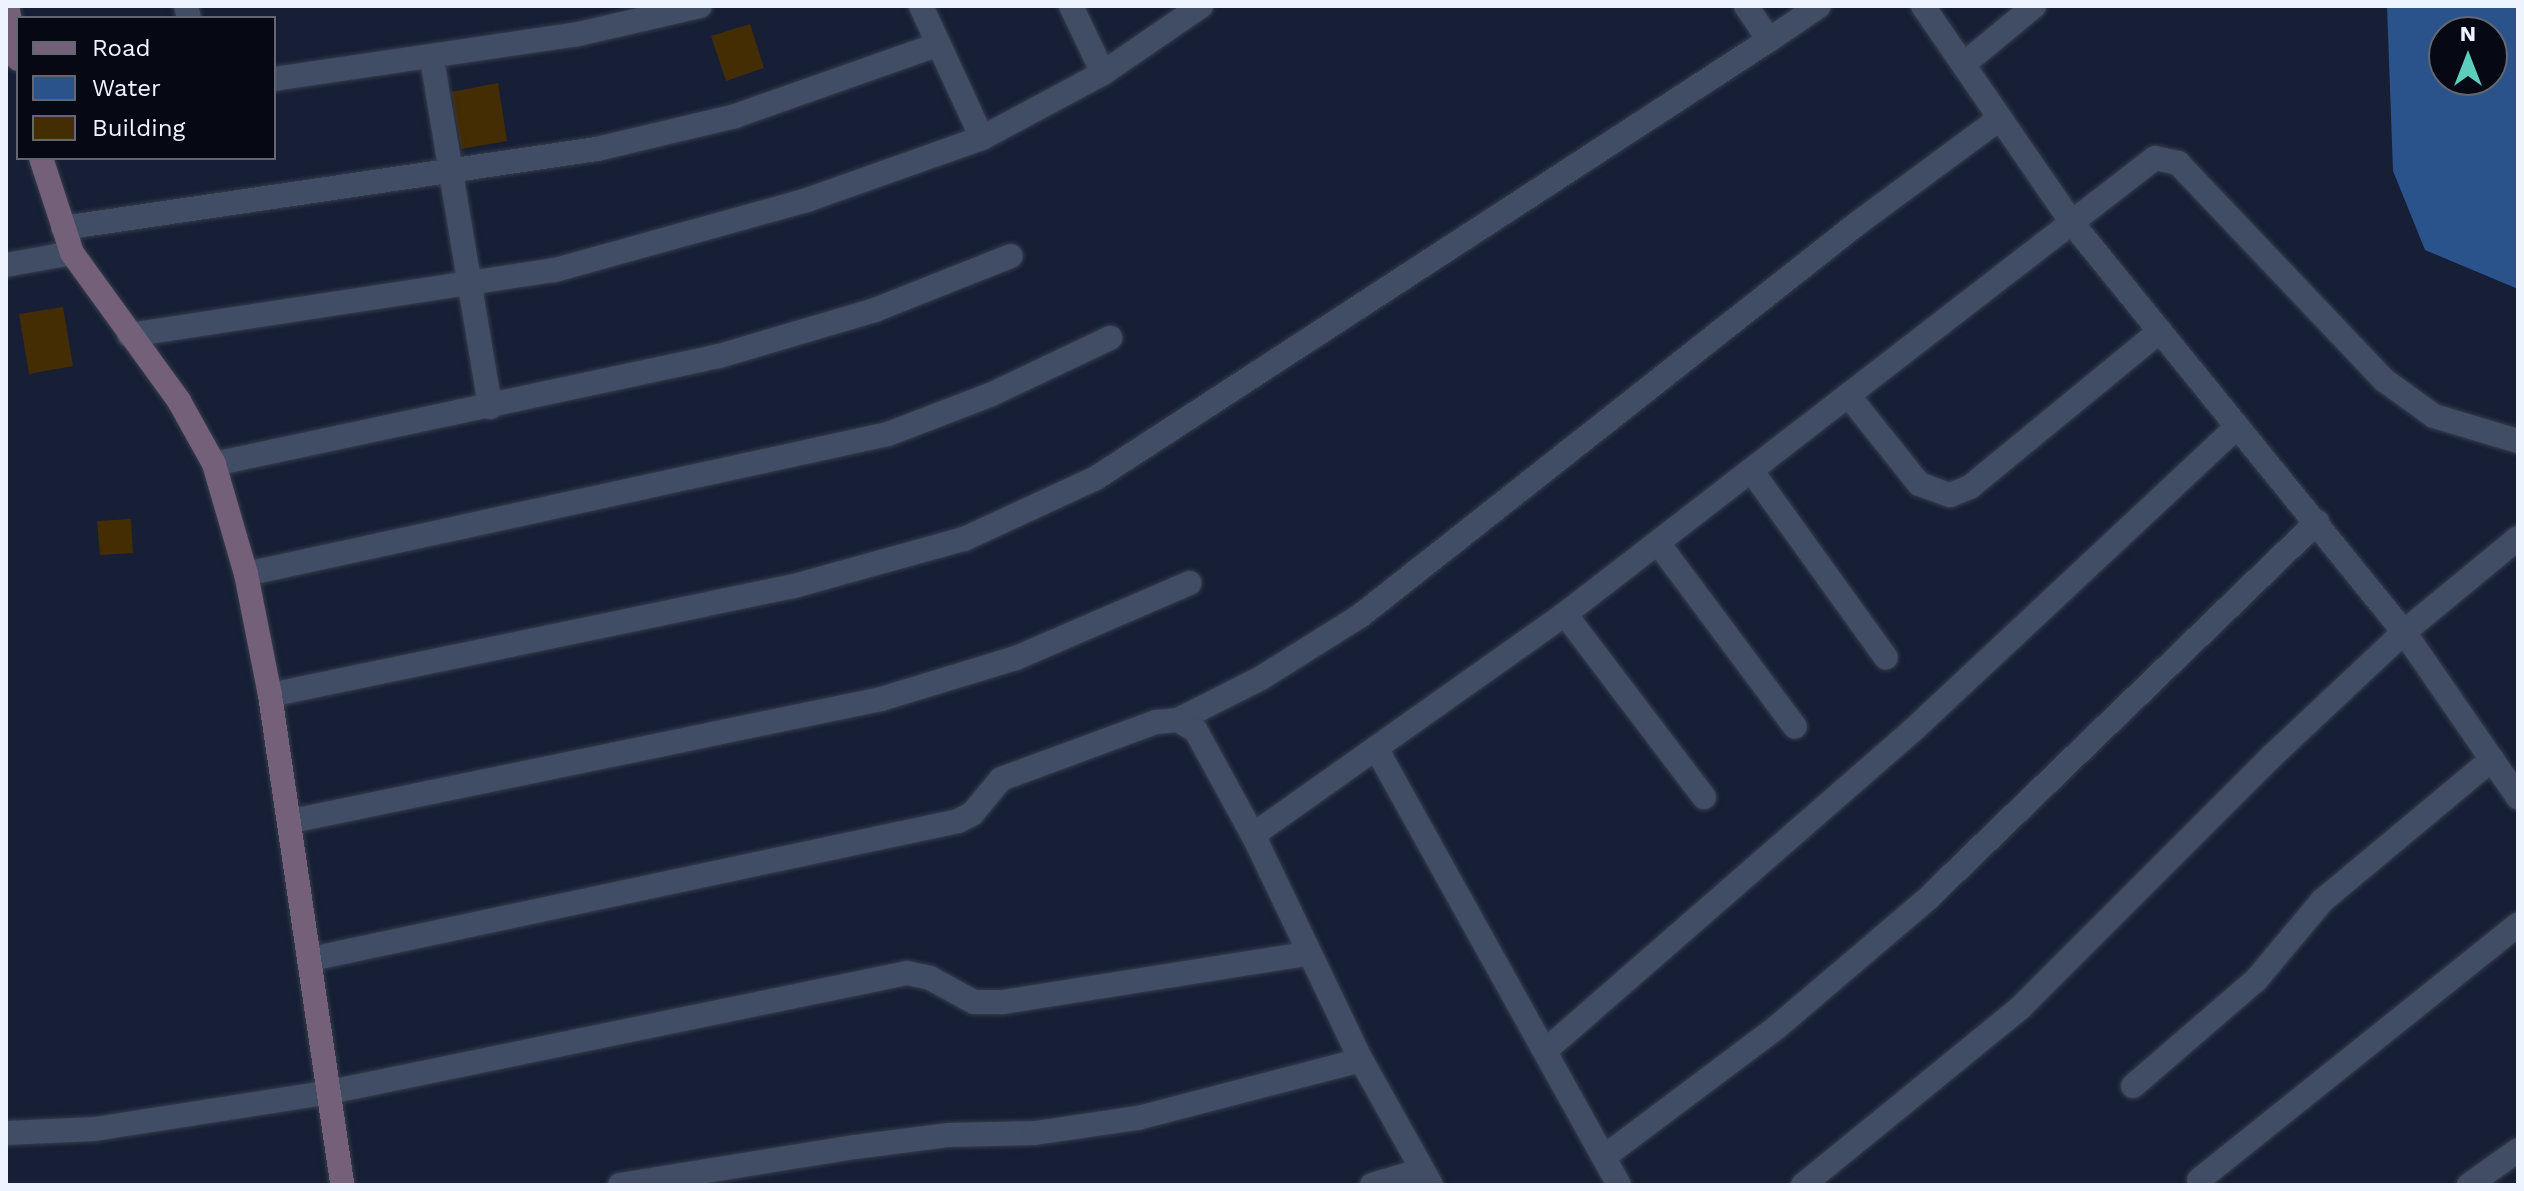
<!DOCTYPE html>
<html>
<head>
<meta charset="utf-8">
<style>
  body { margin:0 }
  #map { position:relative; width:2524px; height:1191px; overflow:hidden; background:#161f35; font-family:"Work Sans",sans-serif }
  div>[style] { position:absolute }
  .water>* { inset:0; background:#2a538c }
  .building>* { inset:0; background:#442c03 }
  .roads { filter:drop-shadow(0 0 2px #363c4d) drop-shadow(0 0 2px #363c4d) }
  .street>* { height:24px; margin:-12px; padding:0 12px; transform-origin:12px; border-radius:12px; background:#414c65 }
  .secondary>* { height:24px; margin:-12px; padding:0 12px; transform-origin:12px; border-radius:12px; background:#756079 }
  span { translate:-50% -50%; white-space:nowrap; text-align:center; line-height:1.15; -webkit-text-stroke:6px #060913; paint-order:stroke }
  .frame { position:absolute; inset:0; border:8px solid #edf3ff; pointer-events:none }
  .legend { position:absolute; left:16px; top:16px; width:260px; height:144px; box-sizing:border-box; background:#060913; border:2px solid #626771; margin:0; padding:10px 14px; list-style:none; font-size:24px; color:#edf3ff }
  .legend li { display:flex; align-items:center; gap:16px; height:40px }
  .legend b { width:40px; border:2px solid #626771 }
  .north { position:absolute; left:2428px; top:16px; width:80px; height:80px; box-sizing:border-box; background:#060913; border:2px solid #626771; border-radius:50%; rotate:0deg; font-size:22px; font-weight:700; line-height:32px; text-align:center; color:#edf3ff }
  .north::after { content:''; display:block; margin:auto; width:28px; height:36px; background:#5ccebb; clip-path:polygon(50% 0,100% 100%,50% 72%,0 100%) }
</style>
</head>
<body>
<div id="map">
  <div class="water">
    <div style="clip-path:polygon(evenodd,2387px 6px,2518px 6px,2518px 289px,2425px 250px,2393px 171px,2387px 6px,2444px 32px,2492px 32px,2492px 80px,2444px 80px,2444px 32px)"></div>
  </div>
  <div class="building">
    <div style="clip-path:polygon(750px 24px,764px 68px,726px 81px,711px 36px)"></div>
    <div style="clip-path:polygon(498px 83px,507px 141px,461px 149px,451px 92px)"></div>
    <div style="clip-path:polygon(63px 307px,73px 366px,29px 374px,19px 314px)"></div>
    <div style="clip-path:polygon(131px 519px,133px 553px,100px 555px,97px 521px)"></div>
  </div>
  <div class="roads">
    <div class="street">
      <div style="left:186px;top:6px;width:12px;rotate:76deg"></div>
      <div style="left:921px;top:6px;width:145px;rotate:65.2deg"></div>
      <div style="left:1071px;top:6px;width:74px;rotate:64.5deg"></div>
      <div style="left:1746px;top:6px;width:41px;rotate:55.9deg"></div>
      <div style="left:1769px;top:40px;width:60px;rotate:-34.2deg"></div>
      <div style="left:1923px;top:6px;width:263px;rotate:55.5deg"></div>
      <div style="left:2072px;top:223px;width:527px;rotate:50.93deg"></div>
      <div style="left:2404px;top:632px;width:201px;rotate:55.4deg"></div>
      <div style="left:432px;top:59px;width:353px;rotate:80.5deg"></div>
      <div style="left:1964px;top:64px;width:91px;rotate:-39.6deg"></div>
      <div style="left:274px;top:79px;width:307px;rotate:-8.4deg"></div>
      <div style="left:578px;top:34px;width:125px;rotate:-12.9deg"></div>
      <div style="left:63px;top:228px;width:540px;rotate:-8.42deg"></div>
      <div style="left:597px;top:149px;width:142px;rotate:-13.4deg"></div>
      <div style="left:735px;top:116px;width:216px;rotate:-19.4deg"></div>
      <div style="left:6px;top:265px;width:67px;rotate:-10.3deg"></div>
      <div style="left:129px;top:335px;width:431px;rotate:-8.7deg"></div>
      <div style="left:555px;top:270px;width:262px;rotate:-15.5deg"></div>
      <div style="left:807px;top:200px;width:186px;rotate:-19.5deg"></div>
      <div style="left:982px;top:138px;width:137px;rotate:-28.2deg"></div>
      <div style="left:1103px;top:73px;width:119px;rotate:-34.4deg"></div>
      <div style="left:1848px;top:395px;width:114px;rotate:51.4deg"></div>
      <div style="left:1919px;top:484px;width:33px;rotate:20deg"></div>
      <div style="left:1950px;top:495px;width:22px;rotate:-22deg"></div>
      <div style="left:1970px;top:487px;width:246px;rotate:-39.4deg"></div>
      <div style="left:214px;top:464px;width:516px;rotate:-12.07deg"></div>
      <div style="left:719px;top:356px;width:163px;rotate:-16.4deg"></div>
      <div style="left:875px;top:310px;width:146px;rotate:-21.7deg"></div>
      <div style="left:1751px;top:470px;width:231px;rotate:54.3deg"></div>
      <div style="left:1658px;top:543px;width:229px;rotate:53.3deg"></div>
      <div style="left:246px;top:574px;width:657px;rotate:-12.3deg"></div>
      <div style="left:888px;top:434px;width:111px;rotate:-21deg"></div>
      <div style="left:992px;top:394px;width:131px;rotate:-25.4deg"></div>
      <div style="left:1565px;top:614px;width:230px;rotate:52.8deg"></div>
      <div style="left:270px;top:695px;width:535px;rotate:-11.75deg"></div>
      <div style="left:794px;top:586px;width:176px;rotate:-15.5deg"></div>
      <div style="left:964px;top:539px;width:145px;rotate:-24.8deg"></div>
      <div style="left:1096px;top:478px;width:803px;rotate:-33.06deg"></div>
      <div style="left:1178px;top:720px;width:93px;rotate:-26.8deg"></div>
      <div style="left:1261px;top:678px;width:117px;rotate:-32.1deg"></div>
      <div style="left:1360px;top:616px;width:634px;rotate:-38.28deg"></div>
      <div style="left:1858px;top:223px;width:175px;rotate:-36.4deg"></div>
      <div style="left:1376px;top:748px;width:500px;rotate:60.92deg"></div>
      <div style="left:292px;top:821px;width:602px;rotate:-11.7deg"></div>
      <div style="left:881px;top:699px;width:141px;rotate:-16.9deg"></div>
      <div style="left:1016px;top:658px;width:189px;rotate:-23.4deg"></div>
      <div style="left:311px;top:959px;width:662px;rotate:-12.04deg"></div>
      <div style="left:958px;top:821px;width:16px;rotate:-27deg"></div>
      <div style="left:972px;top:814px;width:45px;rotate:-50.4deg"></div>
      <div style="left:1001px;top:779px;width:165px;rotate:-20.2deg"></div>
      <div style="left:1156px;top:722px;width:22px;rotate:-5deg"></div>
      <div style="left:1178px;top:720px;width:21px;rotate:31deg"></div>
      <div style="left:1196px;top:731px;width:119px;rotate:61.3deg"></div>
      <div style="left:1545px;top:1051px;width:488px;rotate:-41.1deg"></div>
      <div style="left:1913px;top:730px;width:444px;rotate:-43.1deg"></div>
      <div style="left:2133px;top:1086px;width:162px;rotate:-40.8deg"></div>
      <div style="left:2256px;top:980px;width:104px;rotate:-50.1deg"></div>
      <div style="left:2323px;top:900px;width:220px;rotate:-39.8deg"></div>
      <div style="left:6px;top:1133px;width:89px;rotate:-2.6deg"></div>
      <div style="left:95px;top:1129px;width:238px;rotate:-8.9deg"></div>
      <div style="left:330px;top:1092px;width:589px;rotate:-11.65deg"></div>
      <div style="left:907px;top:973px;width:24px;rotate:12deg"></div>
      <div style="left:930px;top:978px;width:50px;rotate:28.6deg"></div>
      <div style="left:974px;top:1002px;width:29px"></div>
      <div style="left:1003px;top:1002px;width:308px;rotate:-9deg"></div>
      <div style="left:1604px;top:1157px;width:216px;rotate:-36.9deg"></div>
      <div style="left:1777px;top:1027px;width:193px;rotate:-40.4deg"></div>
      <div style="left:1924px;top:902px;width:547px;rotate:-44.04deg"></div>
      <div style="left:2199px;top:1180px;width:409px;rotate:-38.7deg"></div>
      <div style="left:620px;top:1185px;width:238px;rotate:-9.2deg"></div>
      <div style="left:855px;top:1147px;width:95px;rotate:-7.3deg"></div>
      <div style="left:949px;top:1135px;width:86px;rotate:-1.3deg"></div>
      <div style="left:1035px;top:1133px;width:104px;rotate:-8.3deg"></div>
      <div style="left:1138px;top:1118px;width:230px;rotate:-14.6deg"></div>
      <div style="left:1372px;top:1185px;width:52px;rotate:-16.7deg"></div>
      <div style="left:1431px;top:1185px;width:143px;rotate:-119.2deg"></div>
      <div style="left:1361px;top:1060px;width:250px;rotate:-115.6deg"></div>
      <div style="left:1253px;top:835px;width:382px;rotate:-35.3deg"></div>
      <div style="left:1565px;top:614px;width:746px;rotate:-37.7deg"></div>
      <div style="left:2155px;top:158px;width:24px;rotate:12deg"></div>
      <div style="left:2178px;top:163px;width:299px;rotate:46.5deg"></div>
      <div style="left:2384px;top:380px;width:62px;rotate:35.8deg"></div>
      <div style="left:2434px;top:416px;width:88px;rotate:16.6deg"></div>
      <div style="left:1803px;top:1185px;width:281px;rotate:-39.2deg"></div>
      <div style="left:2021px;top:1007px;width:354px;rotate:-45deg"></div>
      <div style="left:2271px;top:757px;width:183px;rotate:-43.2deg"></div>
      <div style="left:2404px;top:632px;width:148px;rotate:-39.5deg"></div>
      <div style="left:2469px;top:1185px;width:60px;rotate:-35.5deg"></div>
    </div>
    <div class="secondary">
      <div style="left:7px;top:6px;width:54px;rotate:78.3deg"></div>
      <div style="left:41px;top:158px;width:100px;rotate:71.9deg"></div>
      <div style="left:72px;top:253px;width:183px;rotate:54.1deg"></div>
      <div style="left:179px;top:401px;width:72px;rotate:60.9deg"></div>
      <div style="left:214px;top:464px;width:115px;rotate:73.8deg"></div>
      <div style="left:246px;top:574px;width:123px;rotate:78.8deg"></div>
      <div style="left:270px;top:695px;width:495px;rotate:81.6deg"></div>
    </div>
  </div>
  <div class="frame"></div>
  <ul class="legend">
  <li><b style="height:10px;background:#756079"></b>Road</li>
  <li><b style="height:22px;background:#2a538c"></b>Water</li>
  <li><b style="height:22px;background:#442c03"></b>Building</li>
  </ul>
  <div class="north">N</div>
</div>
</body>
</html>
